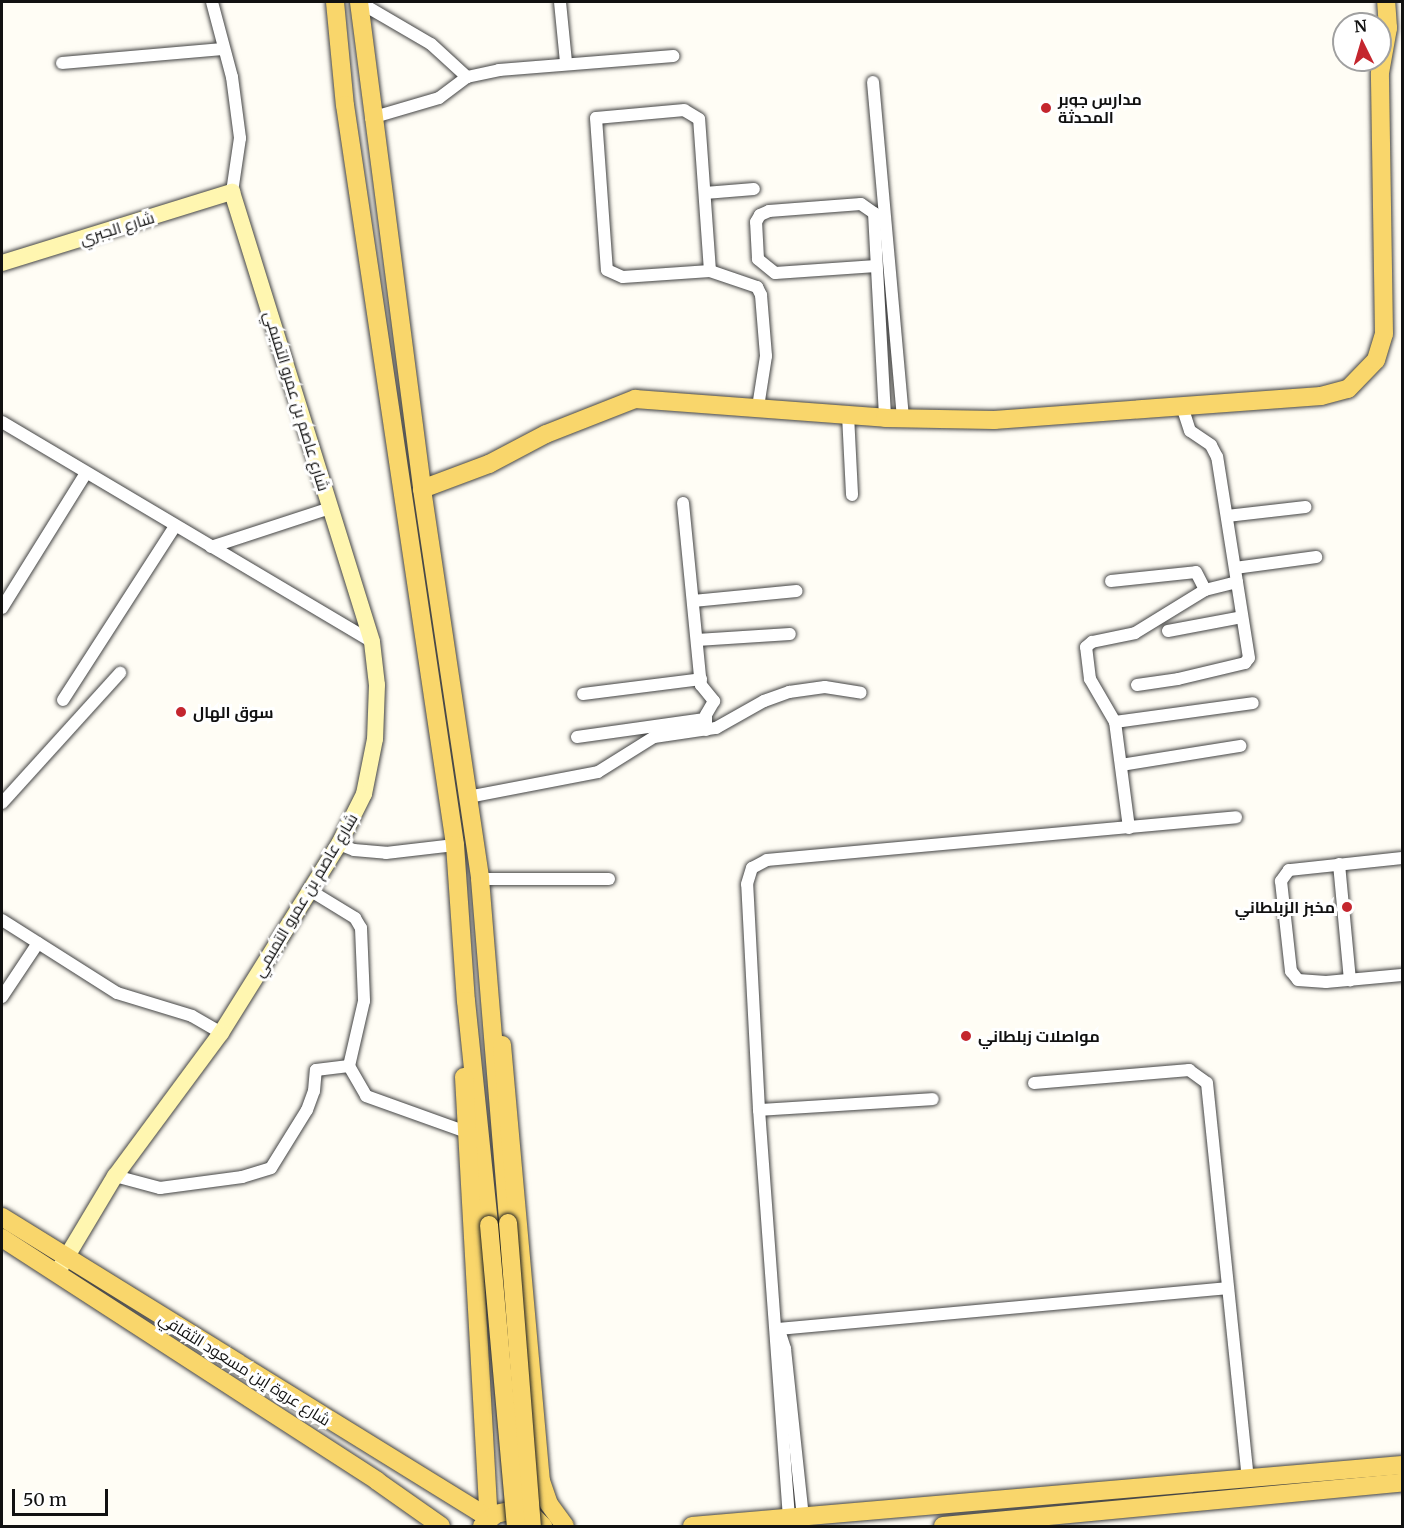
<!DOCTYPE html>
<html>
<head>
<meta charset="utf-8">
<style>
  body { margin:0 }
  #map { position:relative; width:1404px; height:1528px; overflow:hidden; background:#fffdf5; font-family:Merriweather,Cairo,serif }
  div>[style] { position:absolute }
  .roads { filter:drop-shadow(0 0 2px #444) drop-shadow(0 0 2px #444) }
  .minor>* { height:12px; margin:-6px; padding:0 6px; transform-origin:6px; border-radius:6px; background:#fff }
  .secondary>* { height:16px; margin:-8px; padding:0 8px; transform-origin:8px; border-radius:8px; background:#fff6b0 }
  .primary>* { height:18px; margin:-9px; padding:0 9px; transform-origin:9px; border-radius:9px; background:#f9d66b }
  .bridges { filter:drop-shadow(0 0 2px #222) drop-shadow(0 0 2px #222) }
  .primary-bridge>* { height:18px; margin:-9px; padding:0 9px; transform-origin:9px; border-radius:9px; background:#f9d66b }
  .dots>* { width:16px; height:16px; translate:-50% -50%; box-sizing:border-box; border:3px solid #fff; border-radius:50% }
  span { translate:-50% -50%; white-space:nowrap; text-align:center; line-height:1.15; -webkit-text-stroke:6px #fff; paint-order:stroke }
  .poi-label { font-size:16px; color:#111; font-weight:700 }
  .left { translate:0 -50%; text-align:left }
  .right { translate:-100% -50%; text-align:right }
  .street-label { font-size:16px; color:#111 }
  .frame { position:absolute; inset:0; border:3px solid #111; pointer-events:none }
  .north { position:absolute; left:1332px; top:12px; width:60px; height:60px; box-sizing:border-box; background:#fff; border:2px solid #a0a0a0; border-radius:50%; rotate:355deg; font-size:16px; font-weight:700; line-height:24px; text-align:center; color:#111 }
  .north::after { content:''; display:block; margin:auto; width:21px; height:27px; background:#c4262e; clip-path:polygon(50% 0,100% 100%,50% 72%,0 100%) }
  .scale { position:absolute; left:12px; top:1489px; width:96px; height:27px; box-sizing:border-box; border:3px solid #111; border-top:0; padding-left:8px; font-size:18px; line-height:21px; white-space:nowrap; color:#111; -webkit-text-stroke:4px #fff; paint-order:stroke }
</style>
</head>
<body>
<div id="map">
  <div class="roads">
    <div class="minor">
      <div style="left:212px;top:2px;width:78px;rotate:75.1deg"></div>
      <div style="left:232px;top:77px;width:62px;rotate:82.5deg"></div>
      <div style="left:240px;top:138px;width:55px;rotate:98.4deg"></div>
      <div style="left:359px;top:2px;width:83px;rotate:30.3deg"></div>
      <div style="left:431px;top:44px;width:49px;rotate:42.5deg"></div>
      <div style="left:560px;top:2px;width:60px;rotate:84.3deg"></div>
      <div style="left:62px;top:63px;width:161px;rotate:-5deg"></div>
      <div style="left:873px;top:82px;width:338px;rotate:84.9deg"></div>
      <div style="left:371px;top:118px;width:71px;rotate:-16.4deg"></div>
      <div style="left:439px;top:98px;width:35px;rotate:-37deg"></div>
      <div style="left:467px;top:77px;width:33px;rotate:-12deg"></div>
      <div style="left:499px;top:70px;width:175px;rotate:-4.6deg"></div>
      <div style="left:705px;top:193px;width:49px;rotate:-4.7deg"></div>
      <div style="left:876px;top:266px;width:101px;rotate:176deg"></div>
      <div style="left:775px;top:273px;width:22px;rotate:-141deg"></div>
      <div style="left:758px;top:259px;width:37px;rotate:-93deg"></div>
      <div style="left:756px;top:222px;width:8px;rotate:-60deg"></div>
      <div style="left:760px;top:215px;width:10px;rotate:-24deg"></div>
      <div style="left:769px;top:211px;width:92px;rotate:-4.4deg"></div>
      <div style="left:861px;top:204px;width:16px;rotate:35deg"></div>
      <div style="left:874px;top:213px;width:205px;rotate:86.9deg"></div>
      <div style="left:710px;top:271px;width:152px;rotate:-94.1deg"></div>
      <div style="left:699px;top:119px;width:17px;rotate:-149deg"></div>
      <div style="left:684px;top:110px;width:88px;rotate:174.8deg"></div>
      <div style="left:596px;top:118px;width:152px;rotate:85.9deg"></div>
      <div style="left:607px;top:270px;width:17px;rotate:24deg"></div>
      <div style="left:623px;top:277px;width:87px;rotate:-3.9deg"></div>
      <div style="left:710px;top:271px;width:50px;rotate:18.8deg"></div>
      <div style="left:757px;top:287px;width:9px;rotate:63deg"></div>
      <div style="left:761px;top:295px;width:61px;rotate:85.3deg"></div>
      <div style="left:766px;top:356px;width:52px;rotate:98.9deg"></div>
      <div style="left:848px;top:415px;width:80px;rotate:87.1deg"></div>
      <div style="left:2px;top:422px;width:430px;rotate:30.7deg"></div>
      <div style="left:683px;top:503px;width:183px;rotate:84.4deg"></div>
      <div style="left:701px;top:685px;width:21px;rotate:51deg"></div>
      <div style="left:714px;top:701px;width:16px;rotate:120deg"></div>
      <div style="left:706px;top:715px;width:15px;rotate:90deg"></div>
      <div style="left:1227px;top:516px;width:79px;rotate:-6.6deg"></div>
      <div style="left:211px;top:547px;width:125px;rotate:-18.1deg"></div>
      <div style="left:1235px;top:568px;width:82px;rotate:-7.7deg"></div>
      <div style="left:1111px;top:581px;width:85px;rotate:-6deg"></div>
      <div style="left:1196px;top:572px;width:20px;rotate:63deg"></div>
      <div style="left:693px;top:601px;width:104px;rotate:-5.5deg"></div>
      <div style="left:2px;top:608px;width:159px;rotate:-58.1deg"></div>
      <div style="left:1168px;top:631px;width:75px;rotate:-10.7deg"></div>
      <div style="left:697px;top:640px;width:93px;rotate:-3.7deg"></div>
      <div style="left:1137px;top:685px;width:41px;rotate:-8.3deg"></div>
      <div style="left:1178px;top:679px;width:69px;rotate:-13.4deg"></div>
      <div style="left:1245px;top:663px;width:6px;rotate:-51deg"></div>
      <div style="left:1249px;top:658px;width:204px;rotate:-99deg"></div>
      <div style="left:1217px;top:457px;width:13px;rotate:-117deg"></div>
      <div style="left:1211px;top:445px;width:25px;rotate:-146deg"></div>
      <div style="left:1190px;top:431px;width:25px;rotate:-108deg"></div>
      <div style="left:583px;top:694px;width:119px;rotate:-7.2deg"></div>
      <div style="left:63px;top:700px;width:207px;rotate:-57.2deg"></div>
      <div style="left:1115px;top:722px;width:139px;rotate:-7.8deg"></div>
      <div style="left:577px;top:737px;width:129px;rotate:-8deg"></div>
      <div style="left:1121px;top:765px;width:121px;rotate:-9.1deg"></div>
      <div style="left:468px;top:797px;width:132px;rotate:-10.9deg"></div>
      <div style="left:598px;top:772px;width:66px;rotate:-32deg"></div>
      <div style="left:654px;top:737px;width:63px;rotate:-8.3deg"></div>
      <div style="left:716px;top:728px;width:55px;rotate:-29.4deg"></div>
      <div style="left:764px;top:701px;width:27px;rotate:-20deg"></div>
      <div style="left:789px;top:692px;width:36px;rotate:-8deg"></div>
      <div style="left:825px;top:687px;width:36px;rotate:9deg"></div>
      <div style="left:2px;top:803px;width:176px;rotate:-47.8deg"></div>
      <div style="left:1129px;top:828px;width:107px;rotate:-97.5deg"></div>
      <div style="left:1115px;top:722px;width:50px;rotate:-120.2deg"></div>
      <div style="left:1090px;top:679px;width:32px;rotate:-97deg"></div>
      <div style="left:1086px;top:647px;width:8px;rotate:-40deg"></div>
      <div style="left:1092px;top:642px;width:44px;rotate:-11.8deg"></div>
      <div style="left:1135px;top:633px;width:82px;rotate:-31.6deg"></div>
      <div style="left:1205px;top:590px;width:33px;rotate:-14deg"></div>
      <div style="left:339px;top:844px;width:16px;rotate:22deg"></div>
      <div style="left:354px;top:850px;width:32px;rotate:5deg"></div>
      <div style="left:386px;top:853px;width:69px;rotate:-6.6deg"></div>
      <div style="left:1402px;top:858px;width:114px;rotate:173.9deg"></div>
      <div style="left:1289px;top:870px;width:14px;rotate:126deg"></div>
      <div style="left:1281px;top:881px;width:91px;rotate:83.7deg"></div>
      <div style="left:1291px;top:971px;width:11px;rotate:52deg"></div>
      <div style="left:1298px;top:980px;width:28px;rotate:4deg"></div>
      <div style="left:1326px;top:982px;width:76px;rotate:-5.3deg"></div>
      <div style="left:1339px;top:864px;width:117px;rotate:84.6deg"></div>
      <div style="left:480px;top:879px;width:129px"></div>
      <div style="left:311px;top:891px;width:52px;rotate:31.5deg"></div>
      <div style="left:355px;top:918px;width:12px;rotate:59deg"></div>
      <div style="left:361px;top:928px;width:73px;rotate:87.6deg"></div>
      <div style="left:364px;top:1001px;width:67px;rotate:103deg"></div>
      <div style="left:2px;top:920px;width:136px;rotate:32.4deg"></div>
      <div style="left:117px;top:993px;width:78px;rotate:17deg"></div>
      <div style="left:192px;top:1016px;width:34px;rotate:30deg"></div>
      <div style="left:2px;top:997px;width:65px;rotate:-56.3deg"></div>
      <div style="left:1034px;top:1083px;width:156px;rotate:-4.8deg"></div>
      <div style="left:1189px;top:1070px;width:22px;rotate:36deg"></div>
      <div style="left:1207px;top:1083px;width:397px;rotate:84.1deg"></div>
      <div style="left:759px;top:1110px;width:174px;rotate:-3.6deg"></div>
      <div style="left:115px;top:1176px;width:47px;rotate:14.9deg"></div>
      <div style="left:160px;top:1188px;width:83px;rotate:-7.6deg"></div>
      <div style="left:242px;top:1177px;width:30px;rotate:-17deg"></div>
      <div style="left:271px;top:1168px;width:68px;rotate:-58.2deg"></div>
      <div style="left:307px;top:1110px;width:20px;rotate:-70deg"></div>
      <div style="left:314px;top:1091px;width:21px;rotate:-85deg"></div>
      <div style="left:316px;top:1070px;width:33px;rotate:-7deg"></div>
      <div style="left:349px;top:1066px;width:34px;rotate:60deg"></div>
      <div style="left:366px;top:1096px;width:104px;rotate:19.7deg"></div>
      <div style="left:778px;top:1329px;width:450px;rotate:-5.2deg"></div>
      <div style="left:779px;top:1330px;width:20px;rotate:72deg"></div>
      <div style="left:785px;top:1349px;width:169px;rotate:83.9deg"></div>
      <div style="left:789px;top:1518px;width:409px;rotate:-94.2deg"></div>
      <div style="left:759px;top:1110px;width:226px;rotate:-93deg"></div>
      <div style="left:747px;top:884px;width:17px;rotate:-73deg"></div>
      <div style="left:752px;top:868px;width:17px;rotate:-28deg"></div>
      <div style="left:767px;top:860px;width:471px;rotate:-5.2deg"></div>
    </div>
    <div class="secondary">
      <div style="left:2px;top:263px;width:241px;rotate:-17.2deg"></div>
      <div style="left:232px;top:192px;width:471px;rotate:72.7deg"></div>
      <div style="left:372px;top:642px;width:43px;rotate:83.4deg"></div>
      <div style="left:377px;top:685px;width:54px;rotate:92.1deg"></div>
      <div style="left:375px;top:739px;width:56px;rotate:101.3deg"></div>
      <div style="left:364px;top:794px;width:56px;rotate:116.6deg"></div>
      <div style="left:339px;top:844px;width:223px;rotate:122deg"></div>
      <div style="left:221px;top:1033px;width:178px;rotate:126.5deg"></div>
      <div style="left:115px;top:1176px;width:113px;rotate:120.9deg"></div>
    </div>
    <div class="primary">
      <div style="left:335px;top:2px;width:103px;rotate:84.5deg"></div>
      <div style="left:345px;top:105px;width:748px;rotate:81.54deg"></div>
      <div style="left:455px;top:845px;width:156px;rotate:86deg"></div>
      <div style="left:466px;top:1001px;width:225px;rotate:84.1deg"></div>
      <div style="left:359px;top:2px;width:491px;rotate:82.6deg"></div>
      <div style="left:422px;top:489px;width:394px;rotate:81.5deg"></div>
      <div style="left:480px;top:879px;width:345px;rotate:85.3deg"></div>
      <div style="left:422px;top:489px;width:72px;rotate:-20.5deg"></div>
      <div style="left:489px;top:464px;width:64px;rotate:-27.8deg"></div>
      <div style="left:546px;top:434px;width:96px;rotate:-21.5deg"></div>
      <div style="left:635px;top:399px;width:251px;rotate:4.3deg"></div>
      <div style="left:885px;top:418px;width:109px;rotate:1.1deg"></div>
      <div style="left:994px;top:420px;width:328px;rotate:-4.2deg"></div>
      <div style="left:1321px;top:396px;width:28px;rotate:-15deg"></div>
      <div style="left:1348px;top:389px;width:40px;rotate:-46deg"></div>
      <div style="left:1376px;top:360px;width:27px;rotate:-73deg"></div>
      <div style="left:1384px;top:334px;width:261px;rotate:-90.9deg"></div>
      <div style="left:1380px;top:73px;width:46px;rotate:-79.9deg"></div>
      <div style="left:1388px;top:28px;width:26px;rotate:-94deg"></div>
      <div style="left:502px;top:1045px;width:438px;rotate:84.9deg"></div>
      <div style="left:541px;top:1481px;width:24px;rotate:71deg"></div>
      <div style="left:549px;top:1504px;width:27px;rotate:54deg"></div>
      <div style="left:464px;top:1077px;width:442px;rotate:86.8deg"></div>
      <div style="left:2px;top:1217px;width:573px;rotate:31.72deg"></div>
      <div style="left:2px;top:1238px;width:447px;rotate:32.9deg"></div>
      <div style="left:377px;top:1481px;width:78px;rotate:35.1deg"></div>
      <div style="left:482px;top:1526px;width:18px;rotate:-41deg"></div>
      <div style="left:496px;top:1514px;width:18px;rotate:-13deg"></div>
      <div style="left:514px;top:1510px;width:19px;rotate:16deg"></div>
      <div style="left:532px;top:1515px;width:16px;rotate:45deg"></div>
      <div style="left:692px;top:1526px;width:713px;rotate:-4.91deg"></div>
      <div style="left:943px;top:1526px;width:461px;rotate:-5.4deg"></div>
    </div>
  </div>
  <div class="bridges">
    <div class="primary-bridge">
      <div style="left:508px;top:1223px;width:304px;rotate:85.5deg"></div>
      <div style="left:489px;top:1225px;width:302px;rotate:84.9deg"></div>
    </div>
  </div>
  <div class="dots">
    <div style="left:1046px;top:108px;background:#c4262e"></div>
    <div style="left:181px;top:712px;background:#c4262e"></div>
    <div style="left:1347px;top:907px;background:#c4262e"></div>
    <div style="left:966px;top:1036px;background:#c4262e"></div>
  </div>
  <div class="poi-label">
    <span class="left" style="left:1058px;top:108px">مدارس جوبر<br>المحدثة</span>
    <span class="left" style="left:193px;top:712px">سوق الهال</span>
    <span class="right" style="left:1335px;top:907px">مخبز الزبلطاني</span>
    <span class="left" style="left:978px;top:1036px">مواصلات زبلطاني</span>
  </div>
  <div class="street-label">
    <span style="left:117px;top:228px;rotate:-17deg">شارع الجبري</span>
    <span style="left:297px;top:401px;rotate:73deg">شارع عاصم بن عمرو التميمي</span>
    <span style="left:305px;top:895px;rotate:-59deg">شارع عاصم بن عمرو التميمي</span>
    <span style="left:245px;top:1369px;rotate:32deg">شارع عروة إبن مسعود الثقافي</span>
  </div>
  <div class="frame"></div>
  <div class="north">N</div>
  <div class="scale">50 m</div>
</div>
</body>
</html>
